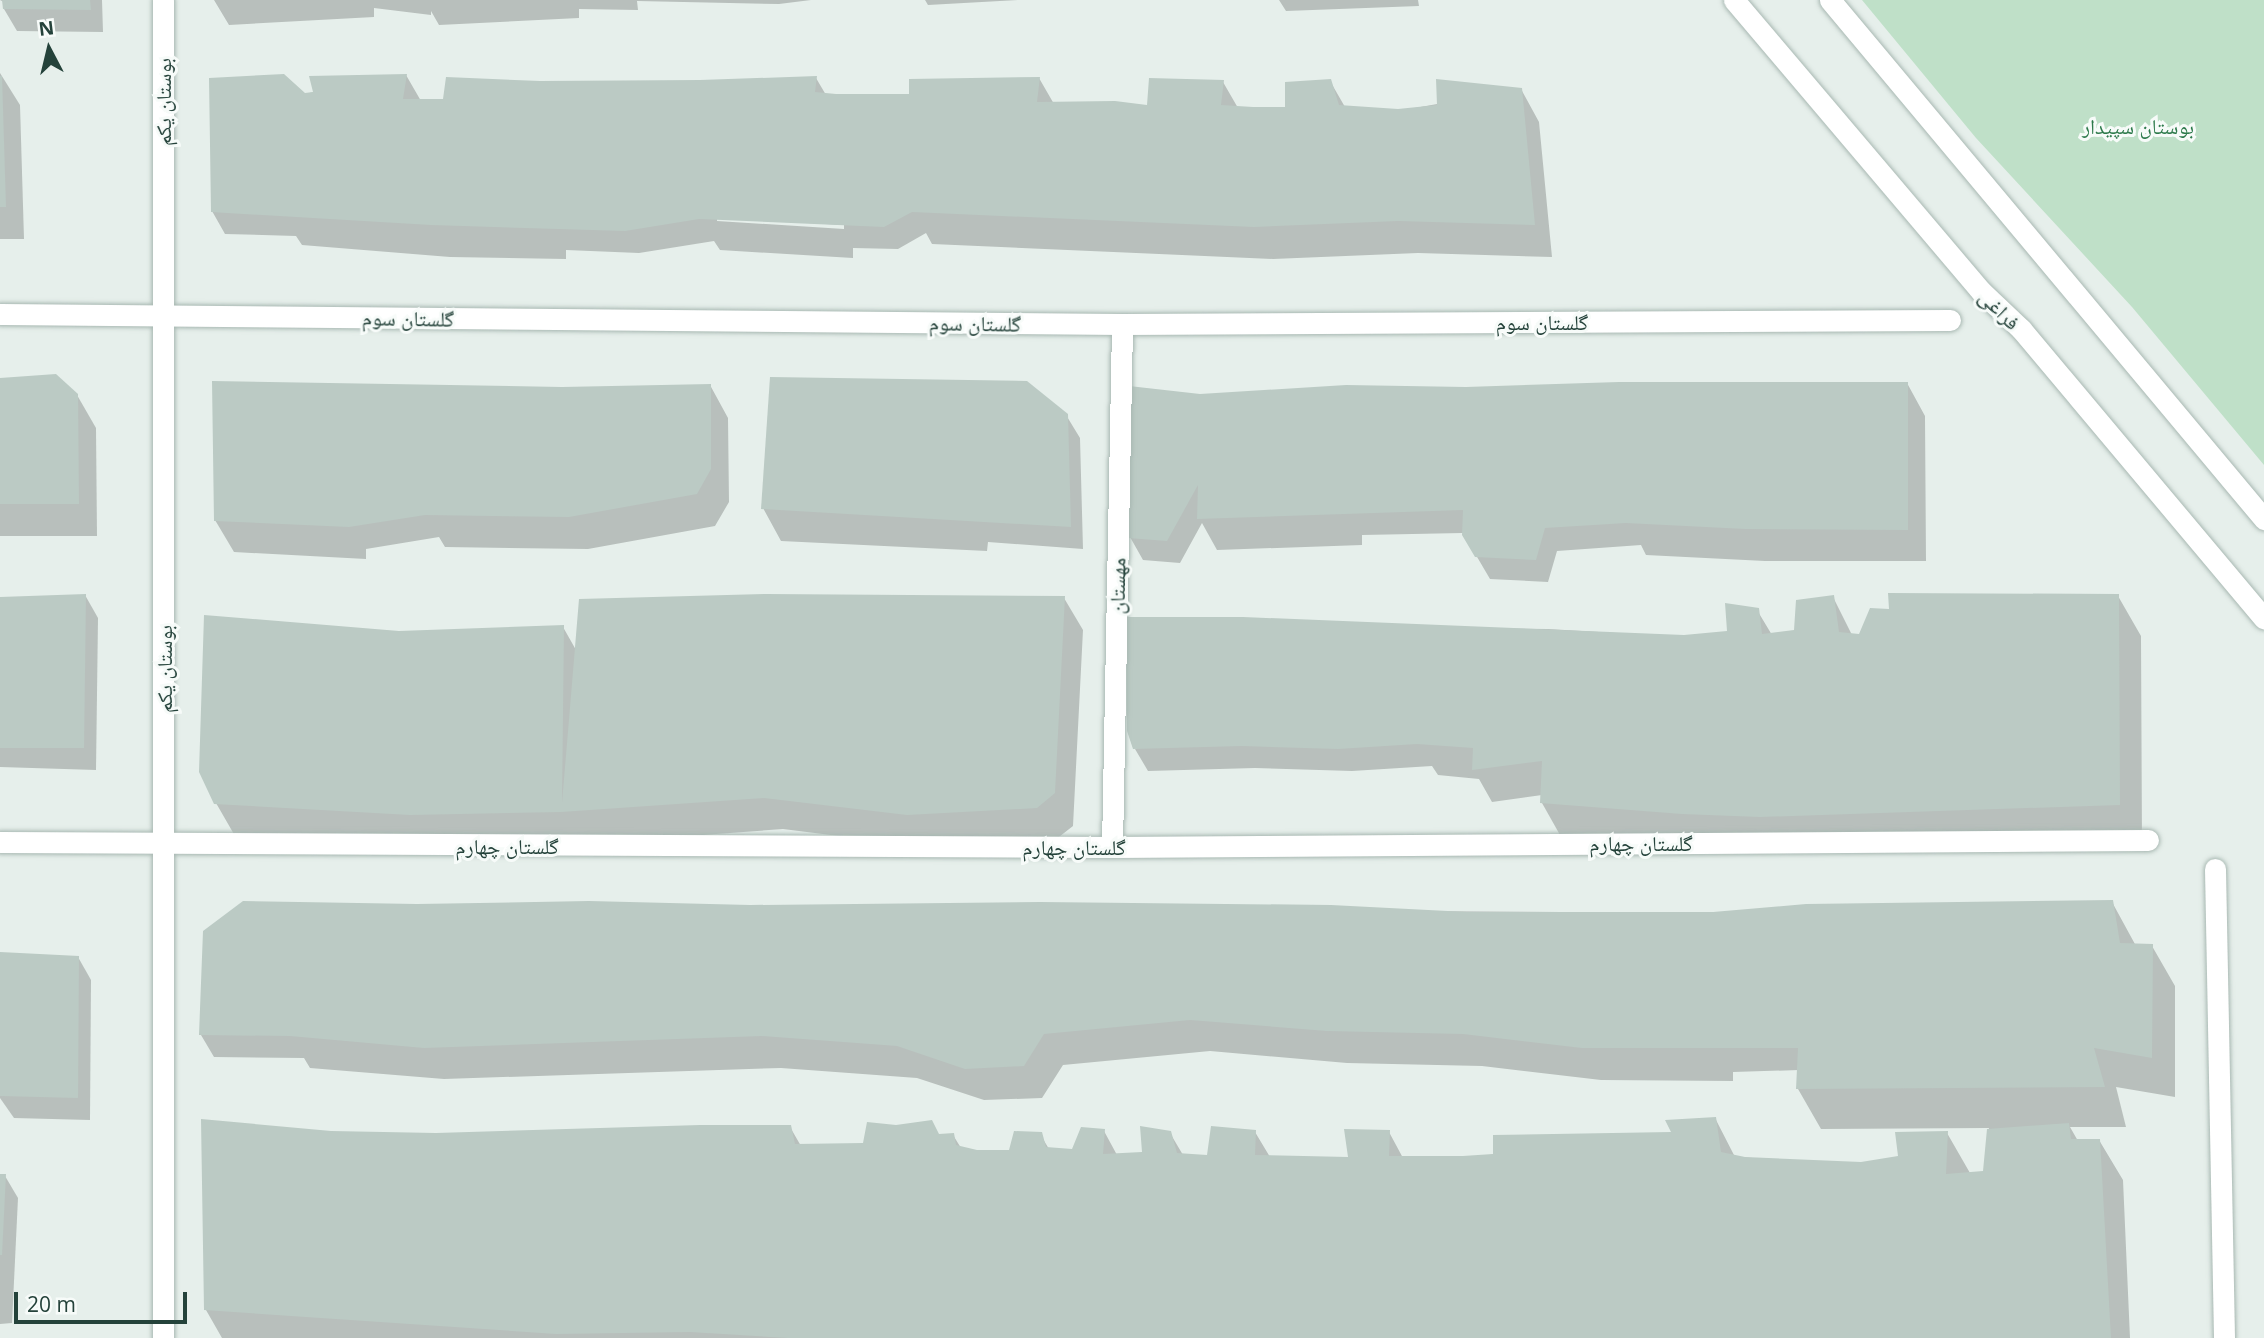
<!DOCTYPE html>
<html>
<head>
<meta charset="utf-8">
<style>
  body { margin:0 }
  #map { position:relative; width:2264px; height:1338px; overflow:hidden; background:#e6efeb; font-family:"Open Sans","Noto Naskh Arabic",sans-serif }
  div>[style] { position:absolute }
  .green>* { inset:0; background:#bfe0c8 }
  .shadow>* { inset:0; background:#0003 }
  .building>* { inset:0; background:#bbcac4 }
  .roads { filter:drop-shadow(0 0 2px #a8b8b2) drop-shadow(0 0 2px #a8b8b2) }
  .minor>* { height:21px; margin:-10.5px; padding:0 10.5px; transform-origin:10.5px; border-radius:10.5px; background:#fff }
  .tertiary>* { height:21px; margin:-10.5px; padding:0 10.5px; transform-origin:10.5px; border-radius:10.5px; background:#fff }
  span { translate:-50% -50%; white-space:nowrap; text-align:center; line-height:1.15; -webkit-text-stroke:6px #f7fbf9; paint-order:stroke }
  .street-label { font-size:21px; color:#24423a }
  .park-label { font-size:21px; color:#2d7a4b }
  .north { position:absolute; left:14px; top:14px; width:70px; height:70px; -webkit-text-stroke:5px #f7fbf9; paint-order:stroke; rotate:353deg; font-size:19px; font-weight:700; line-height:28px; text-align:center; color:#24423a }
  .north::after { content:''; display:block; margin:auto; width:24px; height:32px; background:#24423a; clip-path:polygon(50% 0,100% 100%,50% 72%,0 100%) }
  .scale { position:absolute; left:14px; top:1292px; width:173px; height:32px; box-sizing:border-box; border:4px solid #24423a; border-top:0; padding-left:9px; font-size:21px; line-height:24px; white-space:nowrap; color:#24423a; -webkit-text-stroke:5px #f7fbf9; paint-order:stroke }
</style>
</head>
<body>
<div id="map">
  <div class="green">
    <div style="clip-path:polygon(1862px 0,2264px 0,2264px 465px,2132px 307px,1976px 138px)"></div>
  </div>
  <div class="shadow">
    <div style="clip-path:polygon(0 0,102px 0,103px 32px,17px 31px,4px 9px,4px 2px)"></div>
    <div style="clip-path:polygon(214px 0,811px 0,779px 4px,637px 1px,638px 10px,579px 9px,579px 18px,439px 25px,431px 11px,431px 15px,374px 8px,374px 17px,229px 25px)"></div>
    <div style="clip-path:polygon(925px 0,1018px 0,928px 5px)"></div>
    <div style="clip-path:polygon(1279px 0,1423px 0,1418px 0,1419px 6px,1286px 11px)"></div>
    <div style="clip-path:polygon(0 73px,20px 105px,24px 239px,0 239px)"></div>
    <div style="clip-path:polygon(evenodd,406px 75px,421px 101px,445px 101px,540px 82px,700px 82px,816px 78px,826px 95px,908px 95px,1039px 78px,1054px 104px,1149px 107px,1223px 82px,1238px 108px,1287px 109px,1330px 81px,1345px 107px,1398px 111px,1521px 89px,1539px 122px,1552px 257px,1418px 253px,1273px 259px,932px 244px,926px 233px,898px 249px,853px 248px,853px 258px,720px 250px,714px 241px,639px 253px,566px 250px,566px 259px,450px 257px,302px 245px,296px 236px,225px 234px,212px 211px,304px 94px,406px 75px,717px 218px,844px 225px,844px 229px,717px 221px,717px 218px)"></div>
    <div style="clip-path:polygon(0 380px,77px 395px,96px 428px,97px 536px,0 536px)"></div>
    <div style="clip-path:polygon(1907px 383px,1925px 416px,1926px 561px,1765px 561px,1646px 555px,1641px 545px,1557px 551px,1548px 582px,1490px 579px,1463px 533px,1362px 535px,1362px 545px,1217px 550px,1202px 523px,1180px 563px,1143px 560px,1130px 537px,1200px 395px)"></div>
    <div style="clip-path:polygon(710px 385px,728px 418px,729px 502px,715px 526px,588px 549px,445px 547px,439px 537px,366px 549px,366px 559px,234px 552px,215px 520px,562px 389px)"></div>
    <div style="clip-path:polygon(1066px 415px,1080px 438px,1083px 549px,988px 542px,987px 551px,781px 541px,763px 508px)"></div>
    <div style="clip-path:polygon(85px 595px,98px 618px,96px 770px,0 767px,0 600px)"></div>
    <div style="clip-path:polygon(2118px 596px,2141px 636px,2142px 845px,1560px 835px,1542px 803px,1542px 795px,1492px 802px,1479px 779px,1438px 775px,1432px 766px,1352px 771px,1255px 768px,1148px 771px,1135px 749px,1419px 628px,1548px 629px,1684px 637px,1729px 632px,1757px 610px,1772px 635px,1795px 632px,1833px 597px,1852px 635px,1860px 636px,1890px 611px)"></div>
    <div style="clip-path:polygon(1064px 598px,1083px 630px,1073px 826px,1055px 840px,926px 847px,783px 829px,580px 844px,235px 836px,216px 803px,399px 633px,563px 627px,576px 650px)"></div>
    <div style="clip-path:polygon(2112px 902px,2136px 946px,2152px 946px,2175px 986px,2175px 1097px,2116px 1087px,2126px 1127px,2070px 1127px,2078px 1141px,2099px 1140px,2123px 1180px,2130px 1338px,222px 1338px,206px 1310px,331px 1133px,436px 1134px,790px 1127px,801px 1146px,864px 1144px,953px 1135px,961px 1148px,977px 1152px,1010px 1152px,1040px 1134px,1049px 1149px,1073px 1151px,1104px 1131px,1117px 1155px,1143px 1154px,1170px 1133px,1183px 1155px,1208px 1157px,1255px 1132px,1270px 1157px,1350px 1159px,1389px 1132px,1403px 1158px,1463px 1158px,1674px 1134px,1715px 1118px,1735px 1157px,1861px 1164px,1900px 1157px,1947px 1133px,1970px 1173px,1985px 1173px,1989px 1128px,1821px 1129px,1798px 1089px,1799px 1070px,1733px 1072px,1733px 1081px,1601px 1080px,1482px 1066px,1347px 1063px,1210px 1051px,1063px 1065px,1042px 1098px,984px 1100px,917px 1078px,781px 1068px,444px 1079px,310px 1068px,304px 1058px,214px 1057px,201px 1035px,750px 907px,1713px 913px)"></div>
    <div style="clip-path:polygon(0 954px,78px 957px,91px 980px,90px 1120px,14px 1118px,0 1098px)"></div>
    <div style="clip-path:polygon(0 1176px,5px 1176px,18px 1198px,12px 1323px,0 1324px)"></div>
  </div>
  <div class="building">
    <div style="clip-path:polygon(2px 0,90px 0,91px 10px,3px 9px)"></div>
    <div style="clip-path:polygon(284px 74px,305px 93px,313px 92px,309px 76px,407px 74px,403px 99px,443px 99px,446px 77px,540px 81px,700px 80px,817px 76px,815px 92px,836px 94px,909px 94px,909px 79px,1040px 77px,1037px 102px,1115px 101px,1147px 105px,1149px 78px,1224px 80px,1221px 105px,1253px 107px,1285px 107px,1285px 82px,1331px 79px,1339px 105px,1398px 109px,1437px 105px,1436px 79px,1522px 88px,1535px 225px,1398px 221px,1254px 227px,912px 212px,884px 227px,699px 219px,625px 231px,431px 225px,211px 212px,209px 78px)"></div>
    <div style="clip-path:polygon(0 76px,2px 76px,6px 207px,0 207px)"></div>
    <div style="clip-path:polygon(56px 374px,78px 394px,79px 504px,0 504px,0 378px)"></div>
    <div style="clip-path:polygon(770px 377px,1027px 381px,1068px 414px,1071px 527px,761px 509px)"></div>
    <div style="clip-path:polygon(212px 381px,562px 387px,711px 384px,711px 469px,697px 494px,569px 517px,425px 515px,349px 527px,214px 521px)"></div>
    <div style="clip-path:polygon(1619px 382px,1908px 382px,1908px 530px,1746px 529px,1626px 523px,1545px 528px,1536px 560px,1475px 557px,1462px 535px,1463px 510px,1197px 519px,1198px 485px,1167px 541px,1128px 538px,1129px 386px,1200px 394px,1346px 385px,1466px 387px)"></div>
    <div style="clip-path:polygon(1888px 593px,2119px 594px,2120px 805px,1760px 817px,1682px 814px,1540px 803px,1542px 761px,1472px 770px,1473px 748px,1417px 744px,1338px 749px,1242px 746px,1133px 749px,1127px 731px,1126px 617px,1243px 617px,1684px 635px,1727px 631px,1725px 603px,1759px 608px,1762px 634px,1794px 630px,1796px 600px,1834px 595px,1839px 632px,1859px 634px,1870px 608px,1889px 609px)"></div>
    <div style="clip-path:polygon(86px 594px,84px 748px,0 748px,0 597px)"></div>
    <div style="clip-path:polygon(766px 594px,1065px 596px,1055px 793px,1037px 808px,907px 815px,764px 798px,561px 812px,410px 815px,214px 804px,199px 772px,204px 615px,399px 631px,564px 625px,562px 803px,579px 599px)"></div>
    <div style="clip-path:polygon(2113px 900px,2120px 943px,2153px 944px,2152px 1058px,2094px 1048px,2105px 1087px,1796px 1089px,1798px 1048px,1582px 1048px,1463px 1034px,1327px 1031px,1190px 1020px,1044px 1034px,1024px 1066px,965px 1069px,897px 1046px,762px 1036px,424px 1048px,290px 1036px,199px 1035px,203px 931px,243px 901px,417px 904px,589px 901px,750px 905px,1040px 902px,1331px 905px,1467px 912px,1713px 912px,1806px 904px)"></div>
    <div style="clip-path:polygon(0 952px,79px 956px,78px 1098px,0 1096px)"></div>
    <div style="clip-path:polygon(1716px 1117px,1721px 1152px,1745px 1157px,1861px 1162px,1898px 1156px,1895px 1132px,1948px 1131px,1946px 1174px,1983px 1171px,1987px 1129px,2069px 1123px,2071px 1139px,2100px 1139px,2111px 1338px,788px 1338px,690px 1332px,556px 1334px,204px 1310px,201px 1119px,331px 1131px,436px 1133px,700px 1125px,791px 1125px,795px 1144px,863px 1143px,867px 1122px,896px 1125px,932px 1120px,939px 1134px,954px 1133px,956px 1145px,977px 1150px,1009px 1150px,1014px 1131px,1042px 1132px,1046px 1147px,1072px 1149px,1081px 1127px,1105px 1129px,1103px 1154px,1142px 1152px,1140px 1126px,1171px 1131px,1177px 1153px,1207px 1155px,1211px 1126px,1256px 1130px,1255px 1155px,1348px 1157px,1344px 1129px,1390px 1130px,1389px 1156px,1463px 1156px,1493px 1154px,1493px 1135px,1671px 1132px,1665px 1120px)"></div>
    <div style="clip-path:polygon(0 1174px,6px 1174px,2px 1255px,0 1255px)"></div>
  </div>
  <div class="roads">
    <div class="minor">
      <div style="left:0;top:314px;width:1122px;rotate:0.51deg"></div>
      <div style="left:1122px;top:324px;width:828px;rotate:-0.28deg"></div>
      <div style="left:0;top:842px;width:1112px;rotate:0.26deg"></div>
      <div style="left:1112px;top:847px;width:1036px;rotate:-0.39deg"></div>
      <div style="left:1112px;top:847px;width:523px;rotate:-88.9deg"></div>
      <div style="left:2215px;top:869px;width:469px;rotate:88.9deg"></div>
    </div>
    <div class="tertiary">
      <div style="left:1734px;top:0;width:383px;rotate:49.7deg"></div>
      <div style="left:1982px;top:292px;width:54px;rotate:43.5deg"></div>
      <div style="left:2021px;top:329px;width:378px;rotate:50deg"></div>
      <div style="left:1830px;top:0;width:677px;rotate:50.1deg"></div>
      <div style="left:163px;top:1338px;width:1338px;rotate:-90deg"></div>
    </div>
  </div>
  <div class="street-label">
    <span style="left:163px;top:102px;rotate:-90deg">بوستان یکم</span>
    <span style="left:2000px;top:309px;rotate:45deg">فراغی</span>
    <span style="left:408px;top:318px;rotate:1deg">گلستان سوم</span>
    <span style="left:1542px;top:322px">گلستان سوم</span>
    <span style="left:975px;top:323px;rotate:1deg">گلستان سوم</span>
    <span style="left:1117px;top:586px;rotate:-89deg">مهستان</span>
    <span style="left:164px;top:669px;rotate:-90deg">بوستان یکم</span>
    <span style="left:1641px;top:843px">گلستان چهارم</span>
    <span style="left:507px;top:846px">گلستان چهارم</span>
    <span style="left:1074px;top:847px">گلستان چهارم</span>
  </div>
  <div class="park-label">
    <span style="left:2138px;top:126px">بوستان سپیدار</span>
  </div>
  <div class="north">N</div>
  <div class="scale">20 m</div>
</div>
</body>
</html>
